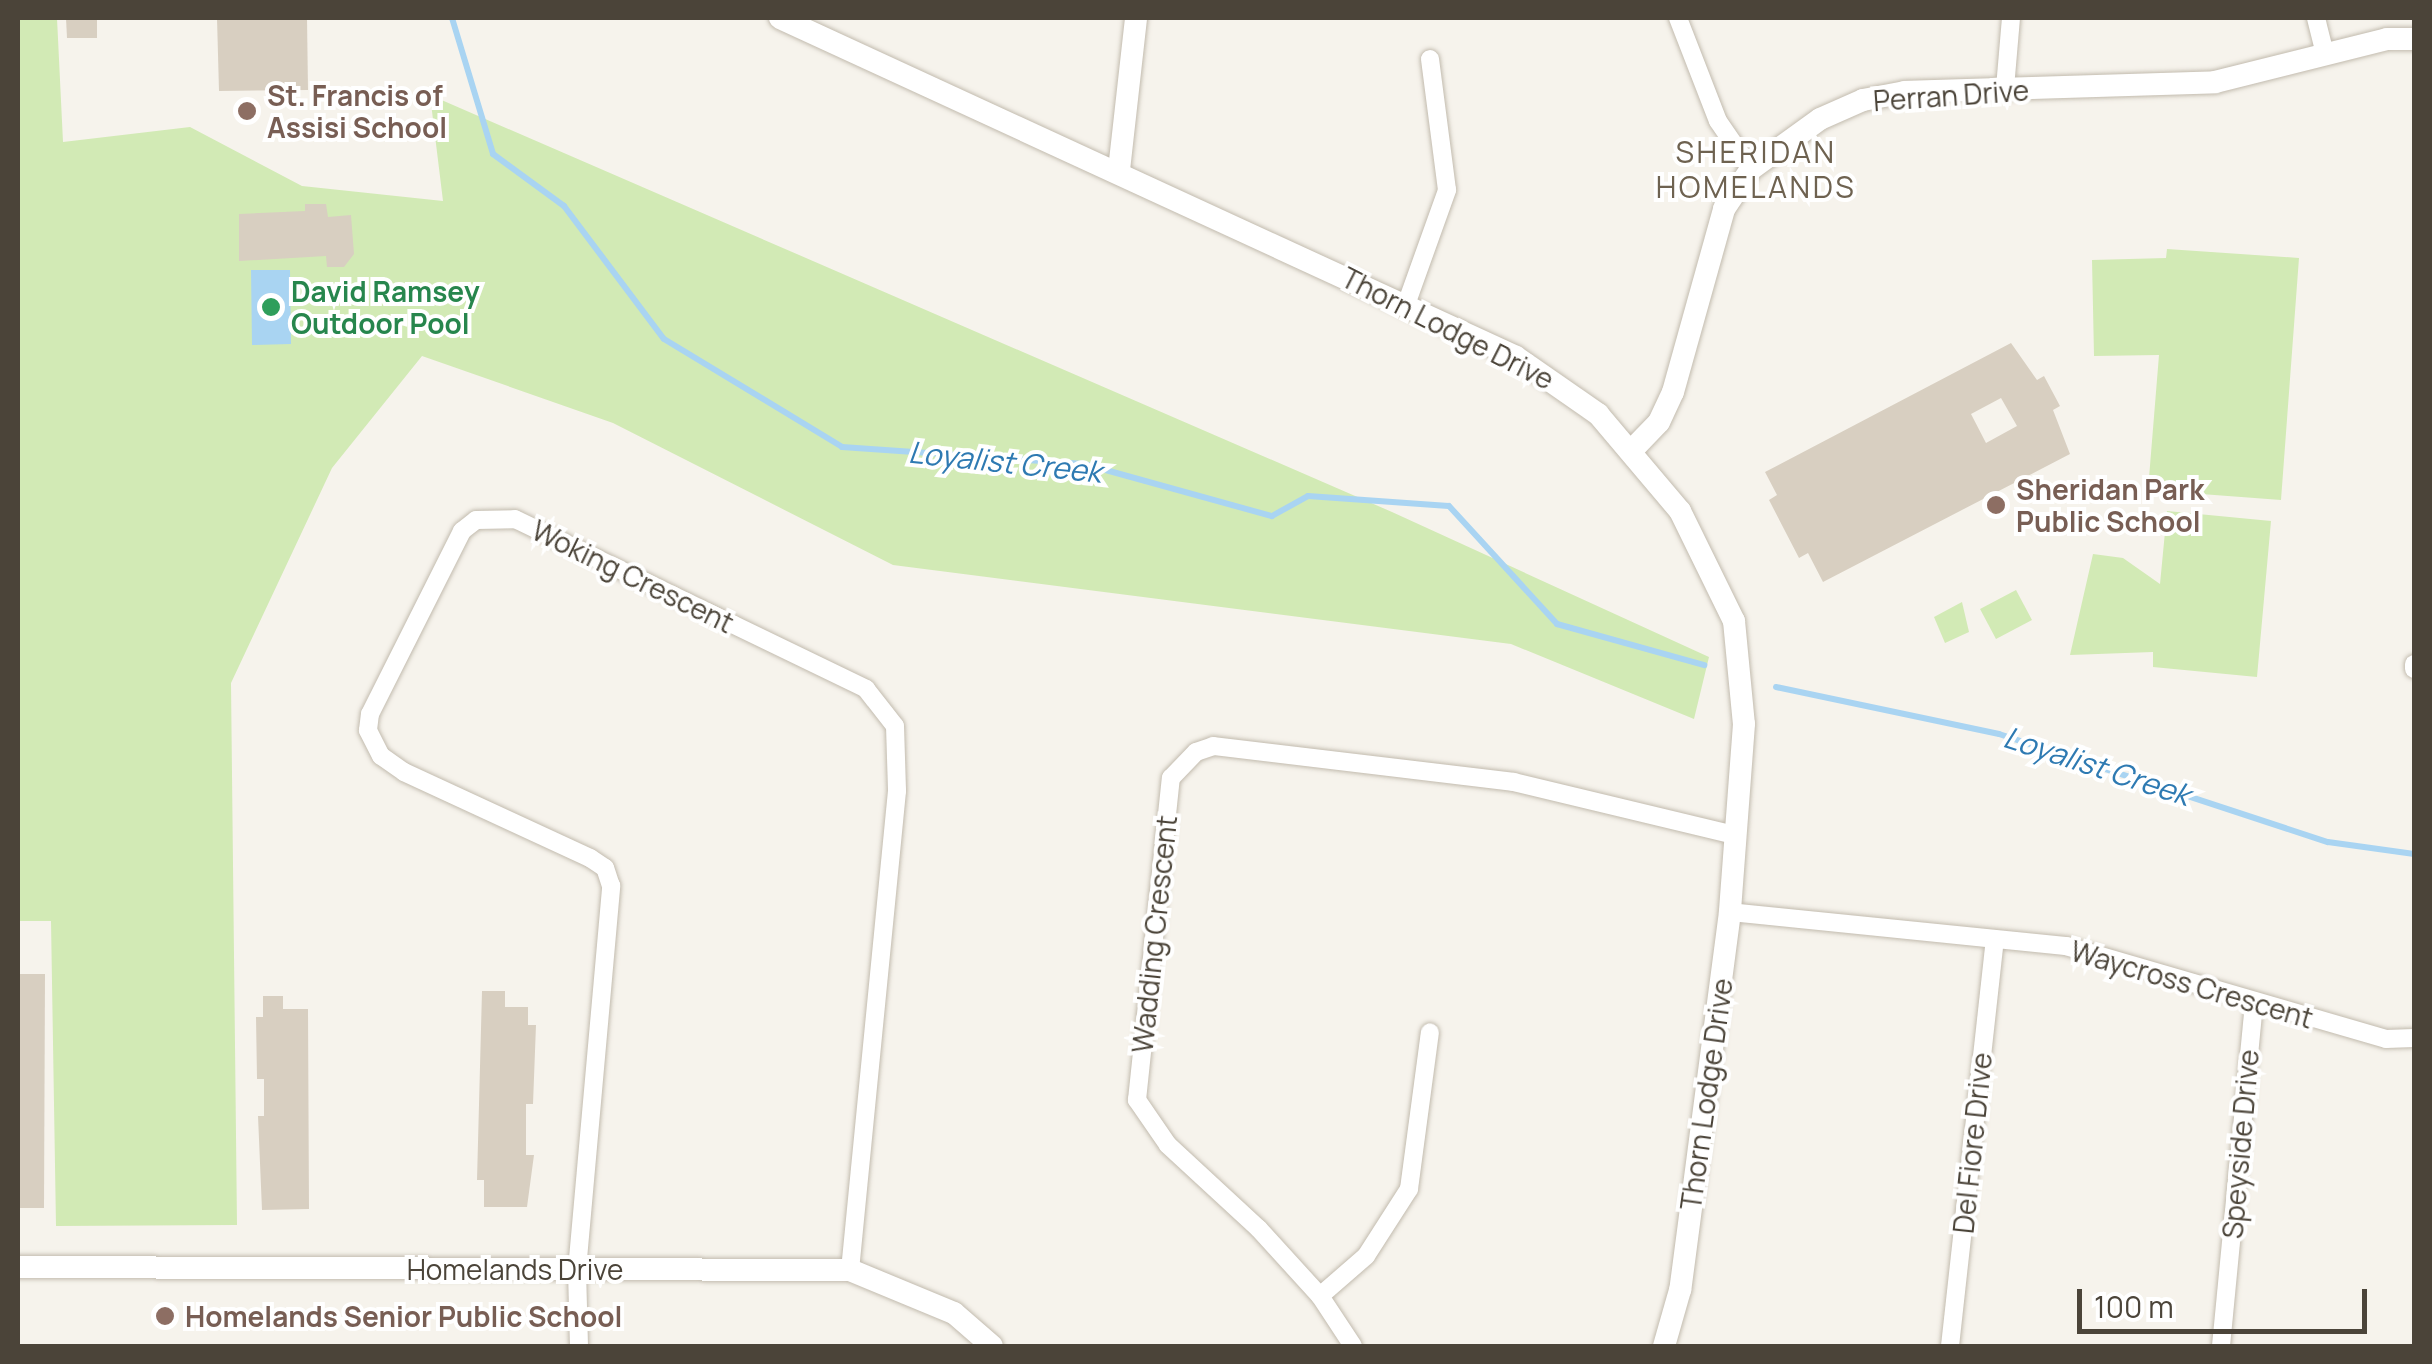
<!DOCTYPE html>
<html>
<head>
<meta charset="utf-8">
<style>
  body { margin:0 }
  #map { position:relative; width:2432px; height:1364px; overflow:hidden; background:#f6f3ec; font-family:Manrope,sans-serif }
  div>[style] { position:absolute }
  .green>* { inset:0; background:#d2eab5 }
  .water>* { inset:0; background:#a9d4f2 }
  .stream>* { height:6px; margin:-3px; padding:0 3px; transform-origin:3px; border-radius:3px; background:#a9d4f2 }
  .building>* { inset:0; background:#d8cfc1 }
  .roads { filter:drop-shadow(0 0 2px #c2bbae) drop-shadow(0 0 2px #c2bbae) }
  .minor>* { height:18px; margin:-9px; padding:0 9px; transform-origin:9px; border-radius:9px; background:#fff }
  .tertiary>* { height:22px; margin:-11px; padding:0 11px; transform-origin:11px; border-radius:11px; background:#fff }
  .dots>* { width:28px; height:28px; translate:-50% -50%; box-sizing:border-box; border:5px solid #fff; border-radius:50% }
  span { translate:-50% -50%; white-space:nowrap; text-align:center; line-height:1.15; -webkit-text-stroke:8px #fff; paint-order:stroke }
  .education-label { font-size:28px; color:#785e54; font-weight:700 }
  .left { translate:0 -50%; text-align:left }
  .street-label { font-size:28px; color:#4b4439 }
  .leisure-label { font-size:28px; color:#27864d; font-weight:700 }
  .neighbourhood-label { font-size:30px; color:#6e6250; letter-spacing:2.5px }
  .water-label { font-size:30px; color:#2e7ab2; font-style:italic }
  .frame { position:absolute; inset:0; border:20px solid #4b4439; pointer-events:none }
  .scale { position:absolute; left:2077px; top:1289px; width:290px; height:45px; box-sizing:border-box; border:5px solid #4b4439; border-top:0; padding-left:12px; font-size:30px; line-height:35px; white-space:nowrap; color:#4b4439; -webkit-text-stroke:8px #fff; paint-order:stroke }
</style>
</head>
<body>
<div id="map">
  <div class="green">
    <div style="clip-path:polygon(18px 18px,57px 18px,63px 142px,190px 127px,302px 186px,443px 201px,430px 95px,1392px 512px,1709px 657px,1694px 719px,1511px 644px,893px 565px,613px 423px,422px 356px,332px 468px,231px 683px,237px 1225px,56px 1226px,51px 921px,18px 921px)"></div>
    <div style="clip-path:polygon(2167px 249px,2299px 258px,2281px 500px,2148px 490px,2159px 355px,2094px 356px,2092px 260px,2166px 258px)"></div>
    <div style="clip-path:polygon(2167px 511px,2271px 521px,2257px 677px,2153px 667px,2153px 652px,2070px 655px,2093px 554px,2123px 558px,2160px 584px)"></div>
    <div style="clip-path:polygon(2016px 590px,2032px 620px,1996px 639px,1980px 609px)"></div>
    <div style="clip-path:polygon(1962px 602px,1969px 632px,1945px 643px,1934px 617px)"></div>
  </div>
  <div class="water">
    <div style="clip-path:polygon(251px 270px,290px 270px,291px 344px,252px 345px)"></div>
  </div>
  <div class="stream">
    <div style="left:452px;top:18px;width:142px;rotate:73.2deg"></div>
    <div style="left:493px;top:154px;width:88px;rotate:36.2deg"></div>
    <div style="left:564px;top:206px;width:166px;rotate:53.1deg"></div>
    <div style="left:664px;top:339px;width:208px;rotate:31.2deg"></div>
    <div style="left:842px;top:447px;width:243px;rotate:4deg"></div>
    <div style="left:1084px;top:464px;width:195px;rotate:15.5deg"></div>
    <div style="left:1272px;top:516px;width:41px;rotate:-29.1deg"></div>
    <div style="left:1308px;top:496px;width:141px;rotate:4.1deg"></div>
    <div style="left:1449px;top:506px;width:160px;rotate:47.5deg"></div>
    <div style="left:1557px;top:624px;width:153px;rotate:15.6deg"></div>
    <div style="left:1776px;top:687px;width:228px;rotate:11.9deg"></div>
    <div style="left:1999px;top:734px;width:346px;rotate:18.2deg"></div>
    <div style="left:2328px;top:842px;width:87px;rotate:7.9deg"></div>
  </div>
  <div class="building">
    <div style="clip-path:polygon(66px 18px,97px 18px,97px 38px,67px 38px)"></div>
    <div style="clip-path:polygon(217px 18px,307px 18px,308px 90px,219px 91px)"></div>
    <div style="clip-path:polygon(305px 204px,326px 204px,328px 217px,351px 215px,354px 254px,344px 267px,327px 267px,326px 256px,239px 261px,239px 214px,305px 211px)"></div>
    <div style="clip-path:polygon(evenodd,2011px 343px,2037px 380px,2044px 376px,2060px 406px,2053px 410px,2070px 454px,1823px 582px,1808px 553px,1799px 558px,1769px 500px,1777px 495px,1765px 472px,2011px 343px,2001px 398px,2017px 426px,1986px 443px,1971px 414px,2001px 398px)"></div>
    <div style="clip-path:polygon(18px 974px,45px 974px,44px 1208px,18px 1208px)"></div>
    <div style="clip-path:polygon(482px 991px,505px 991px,505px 1007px,528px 1007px,528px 1025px,536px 1025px,533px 1104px,526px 1104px,526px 1155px,534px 1155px,527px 1207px,484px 1207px,484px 1180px,477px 1180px)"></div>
    <div style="clip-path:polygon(263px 996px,283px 996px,283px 1009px,308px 1009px,309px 1209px,262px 1210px,258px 1116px,264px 1116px,264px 1079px,257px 1079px,256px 1017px,263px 1017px)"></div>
  </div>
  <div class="roads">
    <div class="minor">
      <div style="left:1678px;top:18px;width:110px;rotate:68.8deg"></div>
      <div style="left:1718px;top:121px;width:58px;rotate:55.5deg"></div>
      <div style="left:2316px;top:18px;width:38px;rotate:76deg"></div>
      <div style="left:2005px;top:88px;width:70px;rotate:-85.1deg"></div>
      <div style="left:1407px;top:302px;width:119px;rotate:-70.3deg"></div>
      <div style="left:1447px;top:190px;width:132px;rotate:-97.4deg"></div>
      <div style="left:2414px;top:664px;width:5px;rotate:90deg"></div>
      <div style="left:1730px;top:912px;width:338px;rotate:5.8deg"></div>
      <div style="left:2066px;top:946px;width:333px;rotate:16.2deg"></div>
      <div style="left:2386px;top:1039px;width:28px;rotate:-2deg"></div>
      <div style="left:1320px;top:1296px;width:61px;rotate:-41deg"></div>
      <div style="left:1366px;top:1256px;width:80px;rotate:-57.3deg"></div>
      <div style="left:1409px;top:1189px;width:158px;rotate:-82.4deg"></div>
      <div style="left:579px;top:1346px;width:76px;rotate:-91.5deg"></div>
      <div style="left:577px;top:1270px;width:386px;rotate:-84.9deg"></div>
      <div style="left:611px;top:886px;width:19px;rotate:-108deg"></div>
      <div style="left:605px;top:868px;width:18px;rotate:-146deg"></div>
      <div style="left:590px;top:858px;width:205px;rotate:-155.2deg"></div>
      <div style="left:404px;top:772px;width:28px;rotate:-145deg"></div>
      <div style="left:381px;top:756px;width:29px;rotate:-117deg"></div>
      <div style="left:368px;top:730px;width:16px;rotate:-83deg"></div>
      <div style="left:370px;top:714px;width:205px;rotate:-63.3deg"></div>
      <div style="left:462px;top:531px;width:18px;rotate:-38deg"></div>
      <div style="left:476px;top:520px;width:39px;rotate:-1deg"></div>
      <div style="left:515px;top:519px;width:390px;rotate:25.8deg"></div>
      <div style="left:866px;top:689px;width:47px;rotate:51.9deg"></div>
      <div style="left:895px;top:726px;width:65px;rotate:88.2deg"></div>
      <div style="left:897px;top:791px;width:481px;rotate:95.6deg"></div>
      <div style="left:1353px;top:1346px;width:60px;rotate:-123.4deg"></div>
      <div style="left:1320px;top:1296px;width:91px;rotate:-132.3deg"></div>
      <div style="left:1259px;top:1229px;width:124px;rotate:-137.3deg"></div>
      <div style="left:1168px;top:1145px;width:55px;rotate:-124.6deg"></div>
      <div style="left:1137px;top:1100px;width:324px;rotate:-84deg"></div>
      <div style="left:1171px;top:778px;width:36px;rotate:-46deg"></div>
      <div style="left:1196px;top:752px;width:18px;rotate:-19deg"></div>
      <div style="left:1213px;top:746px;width:303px;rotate:6.8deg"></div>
      <div style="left:1514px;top:782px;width:223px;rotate:13.5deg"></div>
      <div style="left:1950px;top:1346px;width:408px;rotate:-83.7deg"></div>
      <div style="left:2221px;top:1346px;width:346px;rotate:-84.5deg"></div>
    </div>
    <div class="tertiary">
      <div style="left:780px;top:18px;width:810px;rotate:24.73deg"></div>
      <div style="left:1516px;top:357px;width:100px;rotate:34.8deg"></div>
      <div style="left:1598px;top:414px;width:127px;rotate:49.8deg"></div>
      <div style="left:1680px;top:511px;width:123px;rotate:63.9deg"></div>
      <div style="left:1734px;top:621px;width:103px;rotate:84.5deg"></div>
      <div style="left:1744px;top:724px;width:189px;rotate:94.3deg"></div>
      <div style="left:1730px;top:912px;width:381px;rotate:97.5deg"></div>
      <div style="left:1680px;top:1290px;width:58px;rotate:105.9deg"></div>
      <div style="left:1119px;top:170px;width:153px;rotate:-83.6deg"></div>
      <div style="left:1633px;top:449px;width:37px;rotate:-46deg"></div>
      <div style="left:1659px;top:422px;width:33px;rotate:-65deg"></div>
      <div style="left:1673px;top:392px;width:190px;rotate:-74.4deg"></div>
      <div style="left:1724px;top:209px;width:48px;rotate:-56deg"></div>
      <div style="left:1751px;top:169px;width:85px;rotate:-35.9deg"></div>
      <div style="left:1820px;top:119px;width:47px;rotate:-23.8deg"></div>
      <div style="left:1863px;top:100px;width:43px;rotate:-10.8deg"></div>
      <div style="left:1905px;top:92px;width:310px;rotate:-1.8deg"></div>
      <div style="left:2215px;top:82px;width:177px;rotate:-14deg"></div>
      <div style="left:2387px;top:39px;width:27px"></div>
      <div style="left:18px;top:1267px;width:832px;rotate:0.21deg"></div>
      <div style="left:850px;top:1270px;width:113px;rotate:22.5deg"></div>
      <div style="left:954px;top:1313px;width:50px;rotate:41deg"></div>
    </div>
  </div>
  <div class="dots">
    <div style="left:247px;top:111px;background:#8d6e63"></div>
    <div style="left:271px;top:307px;background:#2e9e5b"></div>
    <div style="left:1996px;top:505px;background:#8d6e63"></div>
    <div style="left:165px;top:1316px;background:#8d6e63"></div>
  </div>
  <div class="education-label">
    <span class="left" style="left:267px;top:111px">St. Francis of<br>Assisi School</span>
    <span class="left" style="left:2016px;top:505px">Sheridan Park<br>Public School</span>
    <span class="left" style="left:185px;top:1316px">Homelands Senior Public School</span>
  </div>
  <div class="street-label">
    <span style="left:1951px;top:95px;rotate:-4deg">Perran Drive</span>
    <span style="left:1448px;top:328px;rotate:27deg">Thorn Lodge Drive</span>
    <span style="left:633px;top:576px;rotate:26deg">Woking Crescent</span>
    <span style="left:1154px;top:934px;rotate:-84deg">Wadding Crescent</span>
    <span style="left:2192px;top:984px;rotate:16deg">Waycross Crescent</span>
    <span style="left:1706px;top:1094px;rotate:-82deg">Thorn Lodge Drive</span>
    <span style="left:1972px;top:1143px;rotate:-84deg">Del Fiore Drive</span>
    <span style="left:2240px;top:1144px;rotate:-85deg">Speyside Drive</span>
    <span style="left:515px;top:1269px">Homelands Drive</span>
  </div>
  <div class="leisure-label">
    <span class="left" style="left:291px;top:307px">David Ramsey<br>Outdoor Pool</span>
  </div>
  <div class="neighbourhood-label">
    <span style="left:1756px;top:169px">SHERIDAN<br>HOMELANDS</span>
  </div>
  <div class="water-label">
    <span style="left:1005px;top:462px;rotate:6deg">Loyalist Creek</span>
    <span style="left:2097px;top:766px;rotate:18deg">Loyalist Creek</span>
  </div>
  <div class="frame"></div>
  <div class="scale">100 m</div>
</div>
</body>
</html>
